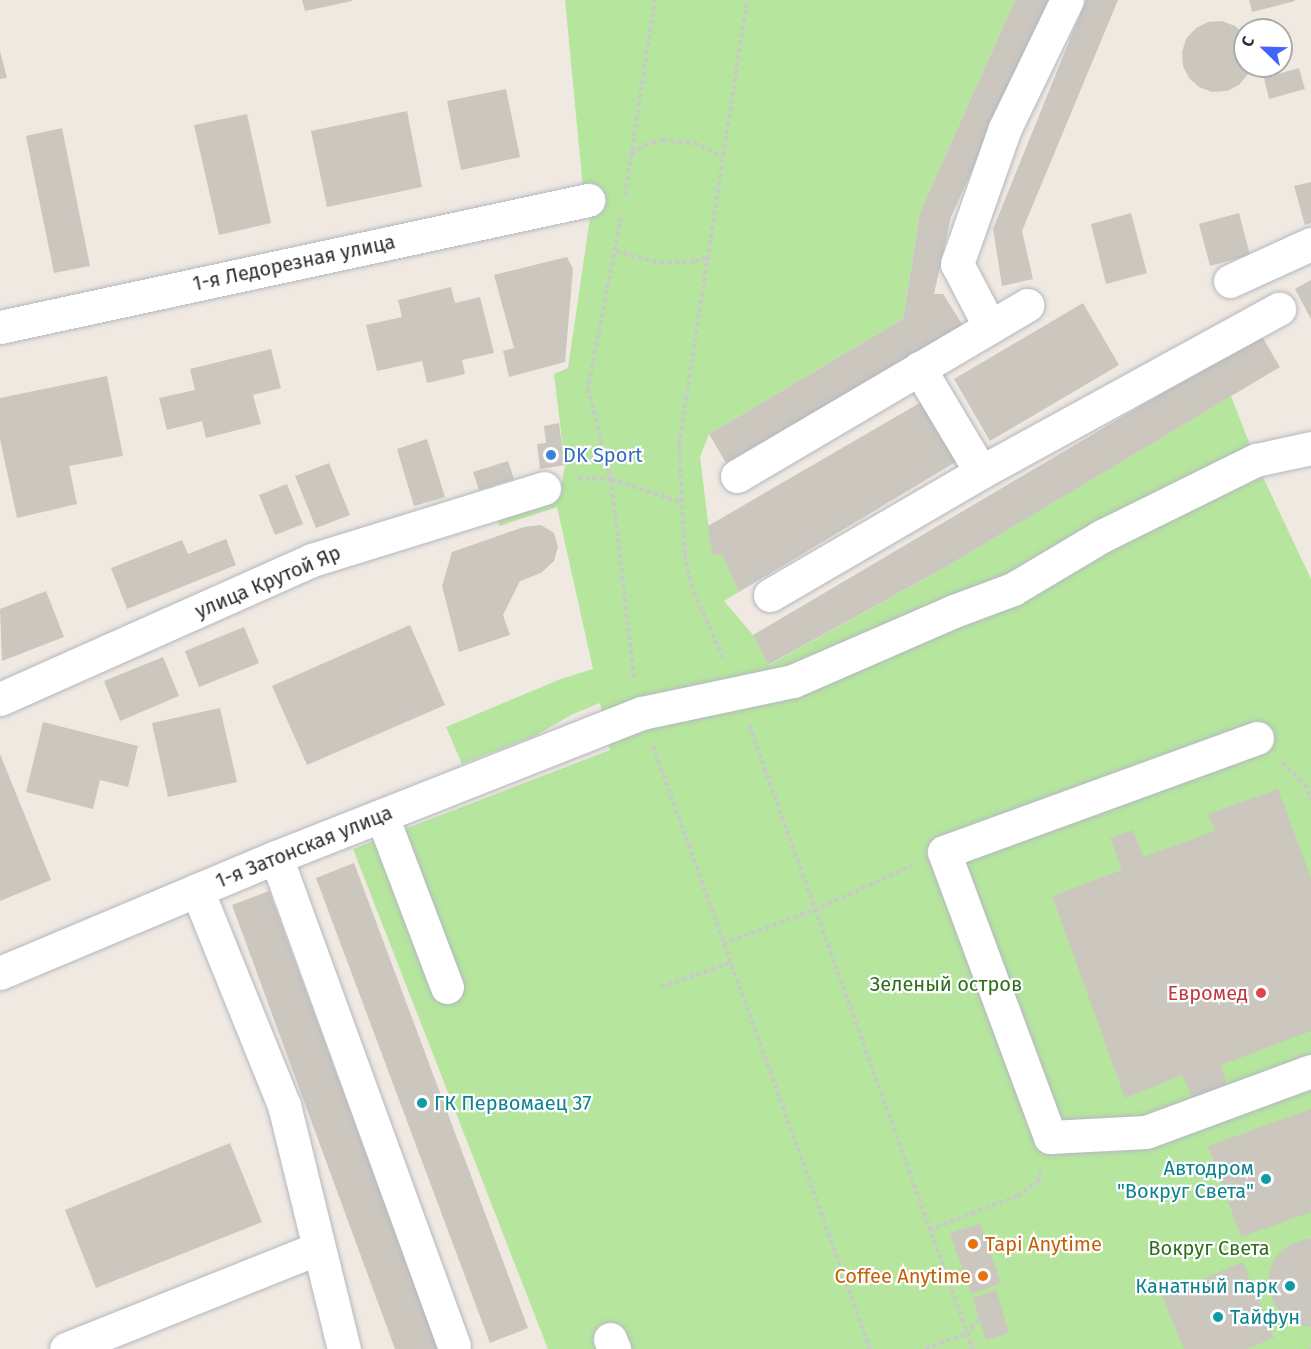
<!DOCTYPE html>
<html>
<head>
<meta charset="utf-8">
<style>
  body { margin:0 }
  #map { position:relative; width:1311px; height:1349px; overflow:hidden; background:#efe9e1; font-family:"Fira Sans",sans-serif }
  div>[style] { position:absolute }
  .green>* { inset:0; background:#b6e59e }
  .building>* { inset:0; background:#cbc7bf }
  .path>* { height:4px; margin-top:-2px; transform-origin:0; background:repeating-linear-gradient(90deg,#c9c9c9 0 4.5px,transparent 0 7.5px) }
  .roads { filter:drop-shadow(0 0 2px #b4b7c1) drop-shadow(0 0 2px #b4b7c1) }
  .minor>* { height:33px; margin:-16.5px; padding:0 16.5px; transform-origin:16.5px; border-radius:16.5px; background:#fff }
  .dots>* { width:16px; height:16px; translate:-50% -50%; box-sizing:border-box; border:3px solid #fff; border-radius:50% }
  span { translate:-50% -50%; white-space:nowrap; text-align:center; line-height:1.15; -webkit-text-stroke:4.5px #fff; paint-order:stroke }
  .street-label { font-size:20px; color:#2e2e2e }
  .shop-label { font-size:20px; color:#366cbe }
  .left { translate:0 -50%; text-align:left }
  .park-label { font-size:20px; color:#2c6e1b }
  .health-label { font-size:20px; color:#be3a42 }
  .right { translate:-100% -50%; text-align:right }
  .culture-label { font-size:20px; color:#0d838f }
  .food-label { font-size:20px; color:#c56008 }
  .north { position:absolute; left:1233px; top:18px; width:60px; height:60px; box-sizing:border-box; background:#fff; border:2px solid #ababab; border-radius:50%; rotate:293deg; font-size:16px; font-weight:700; line-height:24px; text-align:center; color:#2e2e2e }
  .north::after { content:''; display:block; margin:auto; width:21px; height:27px; background:#4264fb; clip-path:polygon(50% 0,100% 100%,50% 72%,0 100%) }
</style>
</head>
<body>
<div id="map">
  <div class="green">
    <div style="clip-path:polygon(565px 0,1015px 0,920px 212px,903px 319px,709px 434px,700px 457px,712px 554px,722px 555px,739px 592px,724px 601px,753px 635px,769px 665px,944px 568px,1231px 396px,1261px 473px,1311px 579px,1311px 1349px,548px 1349px,353px 849px,610px 750px,600px 703px,571px 715px,535px 736px,462px 764px,446px 727px,561px 679px,593px 669px,557px 507px,499px 526px,498px 509px,560px 493px,565px 465px,554px 374px,568px 368px,590px 218px,583px 188px)"></div>
  </div>
  <div class="building">
    <div style="clip-path:polygon(302px 0,352px 0,352px 1px,305px 11px)"></div>
    <div style="clip-path:polygon(1015px 0,1049px 0,951px 217px,934px 294px,943px 294px,964px 327px,726px 463px,709px 434px,903px 319px,920px 212px)"></div>
    <div style="clip-path:polygon(1086px 0,1118px 0,1022px 231px,1033px 279px,1002px 286px,993px 229px)"></div>
    <div style="clip-path:polygon(1249px 0,1295px 0,1295px 1px,1252px 12px)"></div>
    <div style="clip-path:polygon(1222px 21px,1235px 26px,1245px 35px,1245px 66px,1251px 66px,1248px 74px,1239px 85px,1227px 91px,1212px 92px,1199px 87px,1189px 78px,1183px 66px,1182px 52px,1186px 39px,1196px 28px,1208px 22px)"></div>
    <div style="clip-path:polygon(0 51px,7px 78px,0 79px)"></div>
    <div style="clip-path:polygon(1299px 68px,1305px 89px,1269px 99px,1264px 78px)"></div>
    <div style="clip-path:polygon(506px 89px,520px 157px,461px 170px,447px 101px)"></div>
    <div style="clip-path:polygon(407px 111px,422px 187px,327px 207px,311px 131px)"></div>
    <div style="clip-path:polygon(247px 114px,271px 223px,219px 235px,194px 125px)"></div>
    <div style="clip-path:polygon(62px 128px,90px 266px,54px 273px,26px 136px)"></div>
    <div style="clip-path:polygon(1311px 182px,1311px 223px,1305px 225px,1294px 186px)"></div>
    <div style="clip-path:polygon(1131px 213px,1147px 273px,1106px 284px,1091px 224px)"></div>
    <div style="clip-path:polygon(1239px 213px,1250px 255px,1210px 266px,1199px 224px)"></div>
    <div style="clip-path:polygon(567px 257px,573px 269px,565px 362px,509px 377px,503px 351px,514px 348px,494px 275px)"></div>
    <div style="clip-path:polygon(1311px 280px,1311px 319px,1295px 289px)"></div>
    <div style="clip-path:polygon(451px 287px,455px 303px,480px 297px,494px 353px,462px 360px,465px 374px,427px 383px,422px 361px,377px 371px,366px 325px,402px 317px,398px 300px)"></div>
    <div style="clip-path:polygon(1083px 303px,1119px 365px,990px 441px,954px 379px)"></div>
    <div style="clip-path:polygon(1261px 335px,1280px 367px,944px 568px,768px 665px,753px 635px)"></div>
    <div style="clip-path:polygon(271px 349px,281px 388px,253px 395px,261px 424px,206px 438px,202px 421px,167px 430px,159px 398px,195px 390px,190px 369px)"></div>
    <div style="clip-path:polygon(107px 376px,123px 456px,69px 466px,77px 504px,17px 518px,0 439px,0 398px)"></div>
    <div style="clip-path:polygon(930px 397px,964px 457px,739px 592px,722px 555px,712px 555px,708px 526px)"></div>
    <div style="clip-path:polygon(559px 423px,565px 465px,540px 469px,537px 444px,546px 443px,544px 426px)"></div>
    <div style="clip-path:polygon(427px 439px,445px 497px,414px 506px,397px 449px)"></div>
    <div style="clip-path:polygon(508px 461px,514px 479px,479px 490px,473px 472px)"></div>
    <div style="clip-path:polygon(329px 463px,350px 515px,316px 528px,295px 476px)"></div>
    <div style="clip-path:polygon(287px 484px,303px 524px,275px 535px,259px 495px)"></div>
    <div style="clip-path:polygon(541px 525px,554px 533px,558px 547px,554px 561px,541px 573px,520px 581px,503px 615px,510px 635px,459px 652px,442px 586px,452px 552px,524px 527px)"></div>
    <div style="clip-path:polygon(226px 539px,236px 565px,127px 609px,111px 568px,182px 540px,188px 554px)"></div>
    <div style="clip-path:polygon(46px 591px,64px 637px,2px 661px,0 609px)"></div>
    <div style="clip-path:polygon(410px 625px,445px 705px,307px 765px,272px 686px)"></div>
    <div style="clip-path:polygon(244px 627px,259px 663px,199px 687px,185px 651px)"></div>
    <div style="clip-path:polygon(163px 657px,179px 696px,120px 721px,104px 681px)"></div>
    <div style="clip-path:polygon(220px 708px,237px 782px,168px 797px,152px 723px)"></div>
    <div style="clip-path:polygon(43px 722px,138px 746px,128px 787px,100px 780px,93px 809px,26px 792px)"></div>
    <div style="clip-path:polygon(0 754px,51px 880px,0 901px)"></div>
    <div style="clip-path:polygon(1278px 789px,1311px 878px,1311px 1031px,1221px 1065px,1226px 1081px,1224px 1095px,1206px 1104px,1192px 1096px,1182px 1075px,1125px 1098px,1052px 896px,1122px 870px,1110px 838px,1133px 830px,1143px 857px,1215px 831px,1208px 814px)"></div>
    <div style="clip-path:polygon(354px 863px,528px 1328px,490px 1343px,316px 878px)"></div>
    <div style="clip-path:polygon(269px 891px,438px 1349px,395px 1349px,232px 905px)"></div>
    <div style="clip-path:polygon(1311px 1109px,1311px 1212px,1241px 1237px,1208px 1146px)"></div>
    <div style="clip-path:polygon(230px 1143px,262px 1222px,96px 1288px,65px 1210px)"></div>
    <div style="clip-path:polygon(980px 1224px,1001px 1283px,971px 1294px,950px 1233px)"></div>
    <div style="clip-path:polygon(1305px 1239px,1311px 1239px,1311px 1327px,1299px 1325px,1286px 1318px,1276px 1307px,1270px 1293px,1268px 1278px,1272px 1264px,1280px 1252px,1291px 1244px)"></div>
    <div style="clip-path:polygon(1243px 1262px,1274px 1338px,1247px 1349px,1184px 1349px,1162px 1296px)"></div>
    <div style="clip-path:polygon(996px 1290px,1009px 1333px,986px 1340px,973px 1298px)"></div>
  </div>
  <div class="path">
    <div style="left:631px;top:154px;width:17px;rotate:-33deg"></div>
    <div style="left:645px;top:145px;width:19px;rotate:-16deg"></div>
    <div style="left:663px;top:140px;width:31px;rotate:6deg"></div>
    <div style="left:694px;top:143px;width:32px;rotate:24deg"></div>
    <div style="left:625px;top:195px;width:197px;rotate:-81.3deg"></div>
    <div style="left:621px;top:217px;width:175px;rotate:100.9deg"></div>
    <div style="left:588px;top:389px;width:93px;rotate:75.7deg"></div>
    <div style="left:611px;top:479px;width:201px;rotate:83.4deg"></div>
    <div style="left:616px;top:251px;width:46px;rotate:15.3deg"></div>
    <div style="left:660px;top:263px;width:35px;rotate:-3deg"></div>
    <div style="left:695px;top:261px;width:15px;rotate:-16deg"></div>
    <div style="left:577px;top:479px;width:34px"></div>
    <div style="left:611px;top:479px;width:73px;rotate:18.4deg"></div>
    <div style="left:723px;top:658px;width:77px;rotate:-113.9deg"></div>
    <div style="left:692px;top:588px;width:35px;rotate:-102deg"></div>
    <div style="left:685px;top:554px;width:109px;rotate:-93.2deg"></div>
    <div style="left:679px;top:445px;width:450px;rotate:-81.3deg"></div>
    <div style="left:749px;top:725px;width:663px;rotate:70.25deg"></div>
    <div style="left:653px;top:746px;width:641px;rotate:70.21deg"></div>
    <div style="left:1282px;top:762px;width:32px;rotate:44deg"></div>
    <div style="left:1305px;top:784px;width:18px;rotate:71deg"></div>
    <div style="left:723px;top:944px;width:97px;rotate:-20.5deg"></div>
    <div style="left:814px;top:910px;width:107px;rotate:-24.4deg"></div>
    <div style="left:661px;top:987px;width:73px;rotate:-19.2deg"></div>
    <div style="left:929px;top:1230px;width:94px;rotate:-21.1deg"></div>
    <div style="left:1017px;top:1196px;width:25px;rotate:-34deg"></div>
    <div style="left:1038px;top:1182px;width:11px;rotate:-75deg"></div>
    <div style="left:925px;top:1349px;width:44px;rotate:-20.1deg"></div>
    <div style="left:966px;top:1334px;width:19px;rotate:-47deg"></div>
    <div style="left:1309px;top:1349px;width:2px;rotate:-27deg"></div>
  </div>
  <div class="roads">
    <div class="minor">
      <div style="left:1230px;top:281px;width:89px;rotate:-24.6deg"></div>
      <div style="left:0;top:327px;width:602px;rotate:-12.19deg"></div>
      <div style="left:990px;top:327px;width:71px;rotate:-117.6deg"></div>
      <div style="left:957px;top:264px;width:144px;rotate:-70.6deg"></div>
      <div style="left:1005px;top:128px;width:142px;rotate:-64.2deg"></div>
      <div style="left:919px;top:368px;width:121px;rotate:59.2deg"></div>
      <div style="left:737px;top:476px;width:337px;rotate:-30.5deg"></div>
      <div style="left:770px;top:595px;width:244px;rotate:-30.2deg"></div>
      <div style="left:981px;top:472px;width:340px;rotate:-28.7deg"></div>
      <div style="left:0;top:699px;width:342px;rotate:-24deg"></div>
      <div style="left:312px;top:560px;width:243px;rotate:-17.2deg"></div>
      <div style="left:1257px;top:738px;width:333px;rotate:160deg"></div>
      <div style="left:944px;top:852px;width:304px;rotate:69.6deg"></div>
      <div style="left:1050px;top:1137px;width:96px;rotate:-3deg"></div>
      <div style="left:1146px;top:1132px;width:176px;rotate:-20.3deg"></div>
      <div style="left:382px;top:816px;width:183px;rotate:69.2deg"></div>
      <div style="left:276px;top:857px;width:520px;rotate:70deg"></div>
      <div style="left:197px;top:890px;width:232px;rotate:68deg"></div>
      <div style="left:284px;top:1105px;width:251px;rotate:76.2deg"></div>
      <div style="left:0;top:973px;width:299px;rotate:-22.8deg"></div>
      <div style="left:276px;top:857px;width:393px;rotate:-21.5deg"></div>
      <div style="left:642px;top:713px;width:154px;rotate:-12deg"></div>
      <div style="left:793px;top:681px;width:176px;rotate:-23.5deg"></div>
      <div style="left:954px;top:611px;width:63px;rotate:-20.4deg"></div>
      <div style="left:1013px;top:589px;width:104px;rotate:-30.8deg"></div>
      <div style="left:1102px;top:536px;width:172px;rotate:-26.3deg"></div>
      <div style="left:1256px;top:460px;width:56px;rotate:-12.3deg"></div>
      <div style="left:610px;top:1339px;width:11px;rotate:68deg"></div>
      <div style="left:66px;top:1349px;width:271px;rotate:-21.8deg"></div>
    </div>
  </div>
  <div class="dots">
    <div style="left:551px;top:455px;background:#3f7fe0"></div>
    <div style="left:1261px;top:993px;background:#e0444e"></div>
    <div style="left:422px;top:1103px;background:#0f9aa8"></div>
    <div style="left:1266px;top:1179px;background:#0f9aa8"></div>
    <div style="left:973px;top:1244px;background:#e8710a"></div>
    <div style="left:983px;top:1276px;background:#e8710a"></div>
    <div style="left:1290px;top:1286px;background:#0f9aa8"></div>
    <div style="left:1218px;top:1317px;background:#0f9aa8"></div>
  </div>
  <div class="street-label">
    <span style="left:294px;top:263px;rotate:-12deg">1-я Ледорезная улица</span>
    <span style="left:268px;top:582px;rotate:-23deg">улица Крутой Яр</span>
    <span style="left:304px;top:847px;rotate:-22deg">1-я Затонская улица</span>
  </div>
  <div class="shop-label">
    <span class="left" style="left:563px;top:455px">DK Sport</span>
  </div>
  <div class="park-label">
    <span style="left:946px;top:984px">Зеленый остров</span>
    <span style="left:1209px;top:1248px">Вокруг Света</span>
  </div>
  <div class="health-label">
    <span class="right" style="left:1248px;top:993px">Евромед</span>
  </div>
  <div class="culture-label">
    <span class="left" style="left:434px;top:1103px">ГК Первомаец 37</span>
    <span class="right" style="left:1254px;top:1180px">Автодром<br>"Вокруг Света"</span>
    <span class="right" style="left:1278px;top:1286px">Канатный парк</span>
    <span class="left" style="left:1230px;top:1317px">Тайфун</span>
  </div>
  <div class="food-label">
    <span class="left" style="left:985px;top:1244px">Tapi Anytime</span>
    <span class="right" style="left:971px;top:1276px">Coffee Anytime</span>
  </div>
  <div class="north">С</div>
</div>
</body>
</html>
